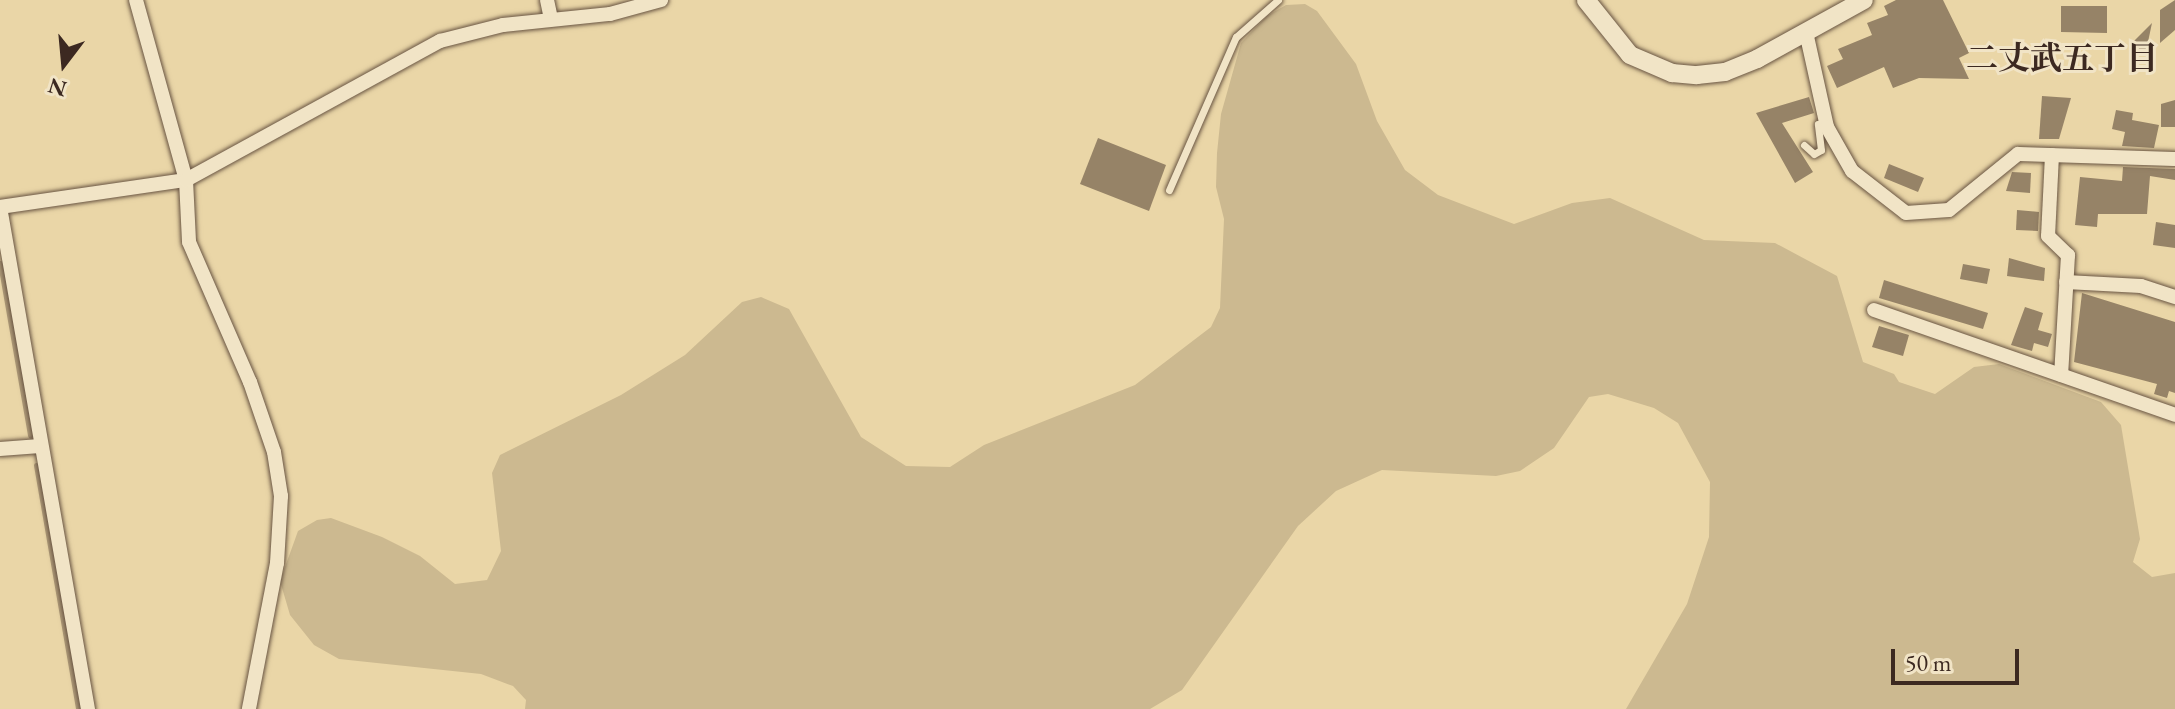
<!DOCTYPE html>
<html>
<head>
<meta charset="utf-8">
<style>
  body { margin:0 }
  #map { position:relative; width:2175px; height:709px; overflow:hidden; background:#ead6a7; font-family:"EB Garamond","Noto Serif JP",serif }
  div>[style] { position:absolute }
  .green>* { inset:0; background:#ccb990 }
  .stream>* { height:5px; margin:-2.5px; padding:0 2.5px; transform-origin:2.5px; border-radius:2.5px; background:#af9b79 }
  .building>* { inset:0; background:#968367 }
  .roads { filter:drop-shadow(0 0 2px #685442) drop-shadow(0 0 2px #685442) }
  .service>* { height:7px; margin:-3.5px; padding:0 3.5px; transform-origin:3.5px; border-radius:3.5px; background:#f1e4c6 }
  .minor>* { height:14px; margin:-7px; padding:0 7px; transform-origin:7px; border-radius:7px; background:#f1e4c6 }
  .tertiary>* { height:18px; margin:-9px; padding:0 9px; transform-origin:9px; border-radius:9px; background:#f1e4c6 }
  span { translate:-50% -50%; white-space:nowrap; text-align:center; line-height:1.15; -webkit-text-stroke:6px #f1e4c6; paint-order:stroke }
  .neighbourhood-label { font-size:32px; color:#3c2921; font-weight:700 }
  .north { position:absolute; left:24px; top:24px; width:80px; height:80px; -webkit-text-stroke:6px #f1e4c6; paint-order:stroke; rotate:196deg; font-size:22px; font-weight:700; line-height:32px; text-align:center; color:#3c2921 }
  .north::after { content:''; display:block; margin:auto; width:28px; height:36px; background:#3c2921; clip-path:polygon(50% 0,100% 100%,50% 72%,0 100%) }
  .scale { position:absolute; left:1891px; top:649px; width:128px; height:36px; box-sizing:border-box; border:4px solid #3c2921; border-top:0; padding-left:10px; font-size:24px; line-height:28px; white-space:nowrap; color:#3c2921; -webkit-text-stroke:6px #f1e4c6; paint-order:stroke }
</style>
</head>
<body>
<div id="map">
  <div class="green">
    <div style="clip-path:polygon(1305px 4px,1317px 11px,1356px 64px,1377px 121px,1405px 170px,1438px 195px,1514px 224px,1572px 203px,1610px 198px,1704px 240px,1775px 243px,1837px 276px,1863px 362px,1894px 374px,1899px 382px,1935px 394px,1974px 367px,1999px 364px,2101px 402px,2121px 425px,2140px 539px,2133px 562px,2152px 577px,2175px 573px,2175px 709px,1626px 709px,1687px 604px,1709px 537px,1710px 482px,1678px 423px,1654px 408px,1608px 394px,1589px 397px,1554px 448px,1520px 471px,1496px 476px,1382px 470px,1336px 491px,1298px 526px,1182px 690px,1150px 709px,525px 709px,526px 700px,513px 686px,481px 674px,339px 659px,314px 645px,290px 615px,280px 581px,298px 531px,317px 520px,331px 518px,382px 537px,420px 556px,455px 584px,487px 580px,501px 551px,492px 473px,500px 455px,621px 395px,685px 355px,742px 302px,761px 297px,789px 309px,861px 437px,906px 466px,950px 467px,984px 445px,1135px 385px,1211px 327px,1220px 308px,1224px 219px,1216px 187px,1217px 153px,1221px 114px,1241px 43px,1267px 16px,1286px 5px)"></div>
  </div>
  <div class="stream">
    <div style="left:0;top:263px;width:175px;rotate:80.1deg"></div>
    <div style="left:36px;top:465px;width:248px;rotate:80.2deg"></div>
  </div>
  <div class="building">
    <div style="clip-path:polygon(1896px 0,1943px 0,1969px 53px,1959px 58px,1969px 79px,1919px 78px,1893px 88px,1884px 67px,1837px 88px,1827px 66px,1843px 59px,1838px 49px,1872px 35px,1867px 23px,1888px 15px,1884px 6px)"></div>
    <div style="clip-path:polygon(2175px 0,2175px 30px,2160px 43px,2160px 10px)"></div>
    <div style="clip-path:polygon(2061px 6px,2107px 6px,2107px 33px,2061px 32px)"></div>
    <div style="clip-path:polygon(2152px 23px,2145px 56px,2132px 43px)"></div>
    <div style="clip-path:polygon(2042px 96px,2071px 98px,2059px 139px,2039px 139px)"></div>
    <div style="clip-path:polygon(1809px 97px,1814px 113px,1782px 123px,1813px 172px,1795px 183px,1756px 113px)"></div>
    <div style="clip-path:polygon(2175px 100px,2175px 127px,2161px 127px,2161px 104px)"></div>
    <div style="clip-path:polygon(2116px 110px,2133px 113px,2132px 120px,2159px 125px,2154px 148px,2122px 146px,2125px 132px,2112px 129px)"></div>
    <div style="clip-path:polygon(1098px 138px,1166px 165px,1149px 211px,1080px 184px)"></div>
    <div style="clip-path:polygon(1889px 164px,1924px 178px,1918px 192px,1884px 178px)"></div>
    <div style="clip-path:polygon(2123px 167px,2175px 169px,2175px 180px,2150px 176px,2147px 214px,2098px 214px,2097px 227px,2075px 225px,2080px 177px,2122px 181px)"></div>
    <div style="clip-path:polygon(2012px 172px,2031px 173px,2030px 193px,2006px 191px)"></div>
    <div style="clip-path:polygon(2017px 210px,2039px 212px,2038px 231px,2016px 230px)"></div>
    <div style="clip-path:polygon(2156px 222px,2175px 225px,2175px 248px,2153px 245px)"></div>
    <div style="clip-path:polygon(2009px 258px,2045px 268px,2044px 281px,2007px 276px)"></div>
    <div style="clip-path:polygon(1963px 264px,1990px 269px,1987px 284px,1960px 279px)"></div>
    <div style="clip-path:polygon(1884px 280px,1988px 313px,1983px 329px,1879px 298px)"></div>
    <div style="clip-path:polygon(2082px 293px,2175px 322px,2175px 393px,2169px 391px,2167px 398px,2154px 394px,2157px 384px,2074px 362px)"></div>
    <div style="clip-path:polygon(2025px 307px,2043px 313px,2038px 330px,2052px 334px,2048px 347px,2034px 343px,2032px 351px,2011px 345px)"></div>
    <div style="clip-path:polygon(1879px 326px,1909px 335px,1903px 356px,1872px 347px)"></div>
  </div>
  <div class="roads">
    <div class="service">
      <div style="left:1804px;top:145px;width:13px;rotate:42deg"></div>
      <div style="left:1814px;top:154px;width:8px;rotate:-30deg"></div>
      <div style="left:1821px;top:150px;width:26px;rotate:-97deg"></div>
      <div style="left:1818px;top:124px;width:8px;rotate:-14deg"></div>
      <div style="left:1169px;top:190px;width:167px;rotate:-66.4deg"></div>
      <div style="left:1236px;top:37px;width:56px;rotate:-41.4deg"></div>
    </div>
    <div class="minor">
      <div style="left:136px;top:0;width:187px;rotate:74.5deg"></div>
      <div style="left:186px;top:180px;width:62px;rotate:87.2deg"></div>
      <div style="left:189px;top:242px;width:153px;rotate:66.5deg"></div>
      <div style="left:250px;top:382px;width:74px;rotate:71.1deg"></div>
      <div style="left:274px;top:452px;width:45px;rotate:81deg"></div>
      <div style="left:281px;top:496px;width:67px;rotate:93.4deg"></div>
      <div style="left:277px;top:563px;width:149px;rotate:100.9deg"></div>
      <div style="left:547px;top:0;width:19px;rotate:78deg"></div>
      <div style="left:1806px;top:32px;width:97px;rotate:77.5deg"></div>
      <div style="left:1827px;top:127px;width:51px;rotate:60.4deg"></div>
      <div style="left:1852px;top:171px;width:68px;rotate:37.9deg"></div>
      <div style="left:1906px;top:213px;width:43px;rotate:-4deg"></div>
      <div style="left:1949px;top:210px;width:89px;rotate:-39.1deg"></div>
      <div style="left:2018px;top:154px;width:157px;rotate:1.8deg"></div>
      <div style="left:2052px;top:155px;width:81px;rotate:92.8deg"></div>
      <div style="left:2048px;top:236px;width:28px;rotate:44deg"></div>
      <div style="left:2068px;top:255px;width:120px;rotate:93.3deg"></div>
      <div style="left:0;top:207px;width:188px;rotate:-8.3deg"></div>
      <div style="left:186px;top:180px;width:290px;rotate:-28.7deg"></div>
      <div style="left:440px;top:41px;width:65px;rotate:-14.3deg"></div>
      <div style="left:503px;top:25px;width:108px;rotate:-5.9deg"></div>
      <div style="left:610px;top:14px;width:53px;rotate:-15.4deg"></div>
      <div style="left:0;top:207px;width:510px;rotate:80.06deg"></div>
      <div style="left:2066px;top:282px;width:75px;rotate:3.1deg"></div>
      <div style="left:2141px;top:286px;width:36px;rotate:18deg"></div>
      <div style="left:1874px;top:310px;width:319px;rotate:19.2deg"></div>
      <div style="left:0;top:449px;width:40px;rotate:-4.3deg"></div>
    </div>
    <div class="tertiary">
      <div style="left:1586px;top:0;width:70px;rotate:51.3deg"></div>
      <div style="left:1630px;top:55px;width:46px;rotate:23.2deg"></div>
      <div style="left:1672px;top:73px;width:25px;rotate:5deg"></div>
      <div style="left:1697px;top:75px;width:28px;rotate:-6deg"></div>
      <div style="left:1725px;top:72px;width:35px;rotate:-22deg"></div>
      <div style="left:1757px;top:59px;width:122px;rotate:-28.9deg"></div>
    </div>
  </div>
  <div class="neighbourhood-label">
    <span style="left:2062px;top:58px">二丈武五丁目</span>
  </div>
  <div class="north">N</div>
  <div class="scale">50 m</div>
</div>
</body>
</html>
